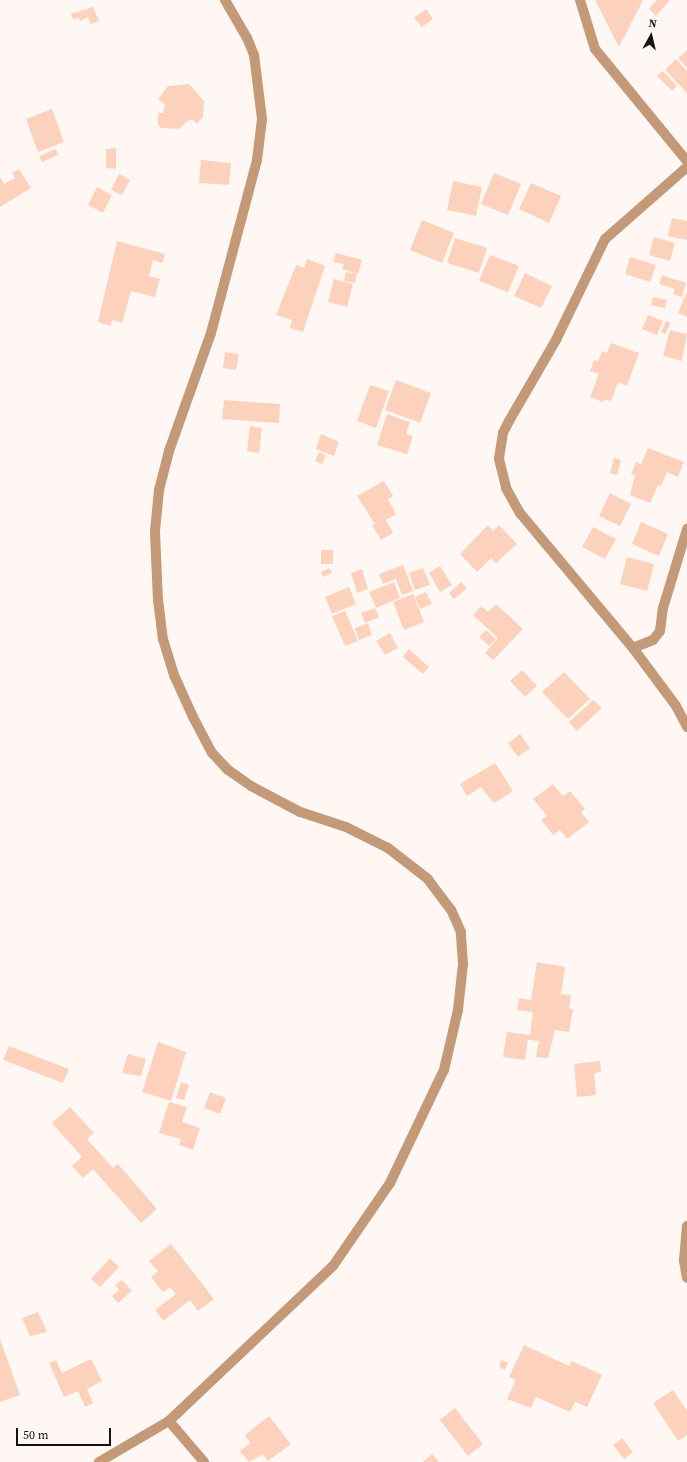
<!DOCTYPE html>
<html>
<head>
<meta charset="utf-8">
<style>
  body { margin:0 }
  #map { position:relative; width:687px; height:1462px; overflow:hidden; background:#fff7f4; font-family:"Source Serif 4",serif }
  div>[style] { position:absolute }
  .building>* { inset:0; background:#fdd2bc }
  .street>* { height:10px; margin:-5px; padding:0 5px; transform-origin:5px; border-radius:5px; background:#c49977 }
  span { translate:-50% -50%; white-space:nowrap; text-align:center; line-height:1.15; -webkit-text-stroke:3px #fff7f4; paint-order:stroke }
  .north { position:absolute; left:631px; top:16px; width:40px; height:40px; -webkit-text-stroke:3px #fff7f4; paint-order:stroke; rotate:8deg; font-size:11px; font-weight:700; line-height:16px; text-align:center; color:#18120f }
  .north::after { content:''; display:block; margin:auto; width:14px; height:18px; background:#18120f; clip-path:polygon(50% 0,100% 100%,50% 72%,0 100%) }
  .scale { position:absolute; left:16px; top:1428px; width:95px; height:18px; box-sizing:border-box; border:2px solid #18120f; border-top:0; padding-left:5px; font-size:12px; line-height:14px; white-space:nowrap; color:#18120f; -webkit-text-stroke:3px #fff7f4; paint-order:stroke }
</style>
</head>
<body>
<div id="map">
  <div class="building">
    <div style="clip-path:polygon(595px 0,643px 0,619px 47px)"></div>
    <div style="clip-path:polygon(657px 0,670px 0,656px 16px,649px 9px)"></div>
    <div style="clip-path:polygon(93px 7px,99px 21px,91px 24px,88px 17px,80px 21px,79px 18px,73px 19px,71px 14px)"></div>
    <div style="clip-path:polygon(426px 9px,433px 19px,422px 27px,414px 18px)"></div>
    <div style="clip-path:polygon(687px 50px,687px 68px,678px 58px)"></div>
    <div style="clip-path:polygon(676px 59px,687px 71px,687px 93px,665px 70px)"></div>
    <div style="clip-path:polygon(663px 71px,677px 86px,672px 91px,657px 76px)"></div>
    <div style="clip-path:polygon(189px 84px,204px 101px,203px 117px,197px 124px,192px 119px,186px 122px,179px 129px,161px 128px,158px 124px,158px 113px,163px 113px,165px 104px,158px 99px,168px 86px)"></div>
    <div style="clip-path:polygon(52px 109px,64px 142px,38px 152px,26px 119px)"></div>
    <div style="clip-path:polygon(116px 148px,116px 169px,106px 168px,106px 149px)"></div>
    <div style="clip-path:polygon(56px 149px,58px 155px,42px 162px,39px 156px)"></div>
    <div style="clip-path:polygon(201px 160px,231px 163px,229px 185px,199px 183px)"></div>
    <div style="clip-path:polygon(19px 169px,31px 188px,0 207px,0 177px,4px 184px,15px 178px,12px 173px)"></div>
    <div style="clip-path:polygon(494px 173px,521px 184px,508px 215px,481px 204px)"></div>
    <div style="clip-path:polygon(119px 174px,130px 180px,122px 195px,111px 190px)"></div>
    <div style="clip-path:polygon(453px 181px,482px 187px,476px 216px,447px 210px)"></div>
    <div style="clip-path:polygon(531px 183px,561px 196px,549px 223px,519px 209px)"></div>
    <div style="clip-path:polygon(97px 187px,112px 195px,103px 213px,88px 205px)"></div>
    <div style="clip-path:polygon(672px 218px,687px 221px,687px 240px,668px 236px)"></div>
    <div style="clip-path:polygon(422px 220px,454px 233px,442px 263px,410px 250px)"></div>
    <div style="clip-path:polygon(654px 237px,675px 243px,670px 261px,649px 255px)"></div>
    <div style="clip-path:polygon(455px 238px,487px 248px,479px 273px,447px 263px)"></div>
    <div style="clip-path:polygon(117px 241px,165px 254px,162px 263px,153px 260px,149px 276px,160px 279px,155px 297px,131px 291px,122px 323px,112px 320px,111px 326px,98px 322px)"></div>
    <div style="clip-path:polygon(336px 253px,362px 260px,358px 274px,342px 269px,344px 264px,333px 262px)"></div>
    <div style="clip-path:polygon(490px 255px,519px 266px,508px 292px,479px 281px)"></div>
    <div style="clip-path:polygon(630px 257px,656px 265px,650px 282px,625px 274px)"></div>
    <div style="clip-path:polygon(307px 259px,325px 266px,303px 332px,290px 328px,292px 320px,276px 315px,296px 265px,304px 268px)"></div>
    <div style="clip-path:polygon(346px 272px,357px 274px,355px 283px,344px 281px)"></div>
    <div style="clip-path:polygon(525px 273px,552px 286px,541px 308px,514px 296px)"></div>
    <div style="clip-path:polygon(662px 275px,686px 283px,682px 297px,673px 294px,675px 289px,659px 284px)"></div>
    <div style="clip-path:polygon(334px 279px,353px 284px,347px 307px,328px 302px)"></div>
    <div style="clip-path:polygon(687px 292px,687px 317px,678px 313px)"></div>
    <div style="clip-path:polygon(653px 297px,667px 300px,665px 308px,651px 305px)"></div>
    <div style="clip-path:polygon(648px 315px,663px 321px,657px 335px,642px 329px)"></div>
    <div style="clip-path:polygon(666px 321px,671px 323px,665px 334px,661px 332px)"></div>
    <div style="clip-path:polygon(670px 330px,687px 334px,682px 361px,663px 356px)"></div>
    <div style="clip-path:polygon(611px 343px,639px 353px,627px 386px,618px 382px,611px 401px,604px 399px,603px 402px,590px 397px,599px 374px,590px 371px,594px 360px,598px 361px,602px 351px,607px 353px)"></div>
    <div style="clip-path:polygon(225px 352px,239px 354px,236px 370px,223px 368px)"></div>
    <div style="clip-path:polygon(396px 380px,431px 393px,420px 423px,385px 410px)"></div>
    <div style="clip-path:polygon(370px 385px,389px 391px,376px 428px,357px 421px)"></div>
    <div style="clip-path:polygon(224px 400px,280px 404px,279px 423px,222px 419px)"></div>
    <div style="clip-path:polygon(387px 414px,410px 422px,406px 434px,413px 436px,407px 454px,377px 445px)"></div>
    <div style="clip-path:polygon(250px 426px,262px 428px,259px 453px,247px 451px)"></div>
    <div style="clip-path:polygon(321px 434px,339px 442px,334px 456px,316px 449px)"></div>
    <div style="clip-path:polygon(648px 448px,684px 462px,678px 477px,667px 472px,661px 486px,658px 485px,650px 503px,630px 495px,635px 475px,631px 474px,636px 462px,641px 464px)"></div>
    <div style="clip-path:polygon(319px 452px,326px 455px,322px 464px,315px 461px)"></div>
    <div style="clip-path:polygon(614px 458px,621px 460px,617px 475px,610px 473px)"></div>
    <div style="clip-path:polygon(384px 481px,393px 496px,388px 499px,396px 514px,386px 520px,393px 533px,381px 540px,372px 525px,375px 524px,357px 496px)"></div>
    <div style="clip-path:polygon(610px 493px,631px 504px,620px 526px,599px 516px)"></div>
    <div style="clip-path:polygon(641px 522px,668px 534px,659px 556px,632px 544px)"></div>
    <div style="clip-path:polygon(488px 525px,493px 531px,499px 525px,517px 544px,496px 563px,491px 558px,477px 572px,460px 554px)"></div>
    <div style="clip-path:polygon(593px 527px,616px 539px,605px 559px,582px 547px)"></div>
    <div style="clip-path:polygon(321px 550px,333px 550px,333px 564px,321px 564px)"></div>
    <div style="clip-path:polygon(627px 557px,654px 564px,647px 591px,620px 584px)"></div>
    <div style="clip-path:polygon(403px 565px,413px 591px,402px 595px,396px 579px,383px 584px,379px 574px)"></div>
    <div style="clip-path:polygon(440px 566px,452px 585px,440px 592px,429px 573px)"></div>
    <div style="clip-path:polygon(329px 568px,332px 573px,323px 577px,321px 572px)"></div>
    <div style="clip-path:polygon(423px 568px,430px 585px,415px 590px,409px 573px)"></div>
    <div style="clip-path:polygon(362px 569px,368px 589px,357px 593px,351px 573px)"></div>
    <div style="clip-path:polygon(394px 582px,400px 598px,376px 608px,369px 592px)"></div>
    <div style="clip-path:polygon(461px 582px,467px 588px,454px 599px,449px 593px)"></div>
    <div style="clip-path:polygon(349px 587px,356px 604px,332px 614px,325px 597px)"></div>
    <div style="clip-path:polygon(426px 592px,432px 604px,420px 609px,415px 597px)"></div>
    <div style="clip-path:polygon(413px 594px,424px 622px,404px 630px,393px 602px)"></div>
    <div style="clip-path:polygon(496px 604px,523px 629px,493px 660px,485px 653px,498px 638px,473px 615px,481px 606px,488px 612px)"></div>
    <div style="clip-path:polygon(375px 608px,379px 617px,365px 623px,361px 613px)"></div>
    <div style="clip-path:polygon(345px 611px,358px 641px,345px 646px,332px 616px)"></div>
    <div style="clip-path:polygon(368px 623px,372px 635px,359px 640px,355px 628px)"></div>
    <div style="clip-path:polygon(486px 630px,496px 639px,489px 646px,479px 637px)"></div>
    <div style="clip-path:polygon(390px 633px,398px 648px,385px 655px,376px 641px)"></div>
    <div style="clip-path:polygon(409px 649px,429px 667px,423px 674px,403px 657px)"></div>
    <div style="clip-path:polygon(522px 670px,537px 686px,525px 697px,510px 681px)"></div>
    <div style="clip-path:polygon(564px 672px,590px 699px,568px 719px,542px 692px)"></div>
    <div style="clip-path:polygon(593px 700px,602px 708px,577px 731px,569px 722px)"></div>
    <div style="clip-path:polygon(520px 734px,530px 748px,518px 757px,508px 743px)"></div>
    <div style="clip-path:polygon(495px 763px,513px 791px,494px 803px,481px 787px,467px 796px,460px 784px)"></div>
    <div style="clip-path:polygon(553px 784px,563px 796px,570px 791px,585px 809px,581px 812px,589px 822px,567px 839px,560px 830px,553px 835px,541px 820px,547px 816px,533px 799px)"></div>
    <div style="clip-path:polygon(537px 962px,565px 967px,561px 994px,571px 995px,569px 1009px,573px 1009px,569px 1032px,555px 1030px,548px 1058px,536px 1057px,539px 1041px,528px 1040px,525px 1060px,503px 1057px,507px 1032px,530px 1035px,533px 1012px,517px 1010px,519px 998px,531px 1000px)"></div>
    <div style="clip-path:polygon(158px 1042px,186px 1052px,171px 1101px,142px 1092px)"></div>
    <div style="clip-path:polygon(9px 1046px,69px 1069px,63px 1083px,3px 1060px)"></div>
    <div style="clip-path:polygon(128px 1054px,146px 1059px,141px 1076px,122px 1073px)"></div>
    <div style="clip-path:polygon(600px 1061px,601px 1072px,594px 1073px,596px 1095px,577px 1097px,574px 1064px)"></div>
    <div style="clip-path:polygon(181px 1082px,189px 1085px,184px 1100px,176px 1098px)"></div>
    <div style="clip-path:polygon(210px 1092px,226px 1098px,220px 1114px,204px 1108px)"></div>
    <div style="clip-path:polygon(169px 1102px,187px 1107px,182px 1122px,200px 1128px,193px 1150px,179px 1145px,181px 1139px,159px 1133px)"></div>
    <div style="clip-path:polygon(70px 1107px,94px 1133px,87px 1139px,113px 1168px,118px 1164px,157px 1209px,141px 1223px,93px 1169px,83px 1178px,72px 1166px,82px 1157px,52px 1123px)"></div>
    <div style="clip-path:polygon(171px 1244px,214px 1299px,198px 1311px,190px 1300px,163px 1321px,155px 1310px,176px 1294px,170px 1287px,163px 1292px,151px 1277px,158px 1271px,149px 1261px)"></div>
    <div style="clip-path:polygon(110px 1258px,119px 1267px,100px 1287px,91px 1279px)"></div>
    <div style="clip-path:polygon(122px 1280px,132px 1291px,118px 1303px,112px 1296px,119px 1290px,115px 1285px)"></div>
    <div style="clip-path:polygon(38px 1312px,47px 1332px,30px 1336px,22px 1318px)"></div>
    <div style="clip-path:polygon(0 1339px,20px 1395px,0 1402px)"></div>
    <div style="clip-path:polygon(524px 1345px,569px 1366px,572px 1361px,602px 1375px,587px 1407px,575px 1402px,570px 1412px,536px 1397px,531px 1408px,507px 1399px,516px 1380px,509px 1377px)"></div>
    <div style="clip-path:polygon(91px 1359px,102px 1381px,87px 1389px,93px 1403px,85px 1407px,78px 1391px,64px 1397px,49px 1363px,56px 1360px,62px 1373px)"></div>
    <div style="clip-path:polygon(501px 1360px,508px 1363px,505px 1370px,499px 1367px)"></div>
    <div style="clip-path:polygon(673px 1390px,687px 1411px,687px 1435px,678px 1441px,653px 1403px)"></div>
    <div style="clip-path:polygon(455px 1408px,483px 1444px,468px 1456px,440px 1420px)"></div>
    <div style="clip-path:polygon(269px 1416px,291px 1444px,268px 1461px,263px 1454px,249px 1462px,240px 1451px,250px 1443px,245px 1435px)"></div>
    <div style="clip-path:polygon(622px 1438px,633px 1452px,624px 1459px,613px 1445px)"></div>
    <div style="clip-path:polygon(432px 1454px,439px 1462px,423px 1462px)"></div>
  </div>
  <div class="street">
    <div style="left:580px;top:0;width:51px;rotate:73deg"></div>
    <div style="left:595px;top:49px;width:145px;rotate:50.6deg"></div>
    <div style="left:687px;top:167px;width:109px;rotate:138.7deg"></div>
    <div style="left:605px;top:239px;width:112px;rotate:115.9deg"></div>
    <div style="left:556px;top:340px;width:94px;rotate:120.1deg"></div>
    <div style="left:509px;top:421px;width:13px;rotate:117deg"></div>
    <div style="left:503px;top:433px;width:26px;rotate:99deg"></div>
    <div style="left:499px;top:459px;width:30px;rotate:76deg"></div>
    <div style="left:506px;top:488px;width:29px;rotate:61deg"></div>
    <div style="left:520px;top:513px;width:176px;rotate:50.1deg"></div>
    <div style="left:633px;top:648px;width:72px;rotate:53.4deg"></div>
    <div style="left:676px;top:706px;width:24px;rotate:62deg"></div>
    <div style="left:633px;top:648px;width:22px;rotate:-22deg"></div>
    <div style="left:653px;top:640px;width:11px;rotate:-52deg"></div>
    <div style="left:660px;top:631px;width:23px;rotate:-83deg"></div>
    <div style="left:663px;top:608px;width:83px;rotate:-73.1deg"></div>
    <div style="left:687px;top:1226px;width:35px;rotate:95deg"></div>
    <div style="left:684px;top:1261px;width:17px;rotate:80deg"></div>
    <div style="left:169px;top:1421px;width:54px;rotate:49.5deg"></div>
    <div style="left:99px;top:1462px;width:81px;rotate:-30.4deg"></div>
    <div style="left:169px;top:1421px;width:226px;rotate:-43.4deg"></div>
    <div style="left:333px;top:1266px;width:101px;rotate:-55.5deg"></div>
    <div style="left:390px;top:1183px;width:125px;rotate:-64.5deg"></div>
    <div style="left:444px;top:1070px;width:62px;rotate:-76.9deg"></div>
    <div style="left:458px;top:1010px;width:46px;rotate:-83.8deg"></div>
    <div style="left:463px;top:964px;width:32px;rotate:-94deg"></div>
    <div style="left:461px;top:932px;width:24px;rotate:-114deg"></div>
    <div style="left:451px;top:910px;width:39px;rotate:-127deg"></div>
    <div style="left:428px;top:879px;width:51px;rotate:-142.2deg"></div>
    <div style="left:388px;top:848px;width:47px;rotate:-153.4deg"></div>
    <div style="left:346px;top:827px;width:48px;rotate:-161.9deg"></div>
    <div style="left:300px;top:812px;width:55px;rotate:-152deg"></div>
    <div style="left:251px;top:786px;width:28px;rotate:-145deg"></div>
    <div style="left:228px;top:770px;width:23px;rotate:-133deg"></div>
    <div style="left:212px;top:753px;width:41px;rotate:-117.8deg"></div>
    <div style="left:193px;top:717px;width:46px;rotate:-114.3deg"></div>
    <div style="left:174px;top:675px;width:37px;rotate:-107deg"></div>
    <div style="left:163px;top:640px;width:39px;rotate:-97deg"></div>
    <div style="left:158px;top:601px;width:70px;rotate:-92.5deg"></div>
    <div style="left:155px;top:531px;width:41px;rotate:-84.4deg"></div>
    <div style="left:159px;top:490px;width:40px;rotate:-75.6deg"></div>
    <div style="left:169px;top:451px;width:125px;rotate:-70.4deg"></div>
    <div style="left:211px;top:333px;width:179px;rotate:-75.1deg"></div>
    <div style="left:257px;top:160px;width:41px;rotate:-83deg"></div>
    <div style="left:262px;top:119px;width:64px;rotate:-97.1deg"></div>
    <div style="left:254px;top:55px;width:18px;rotate:-112deg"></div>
    <div style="left:247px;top:38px;width:44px;rotate:-120.1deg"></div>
  </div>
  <div class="north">N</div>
  <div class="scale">50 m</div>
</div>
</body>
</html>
